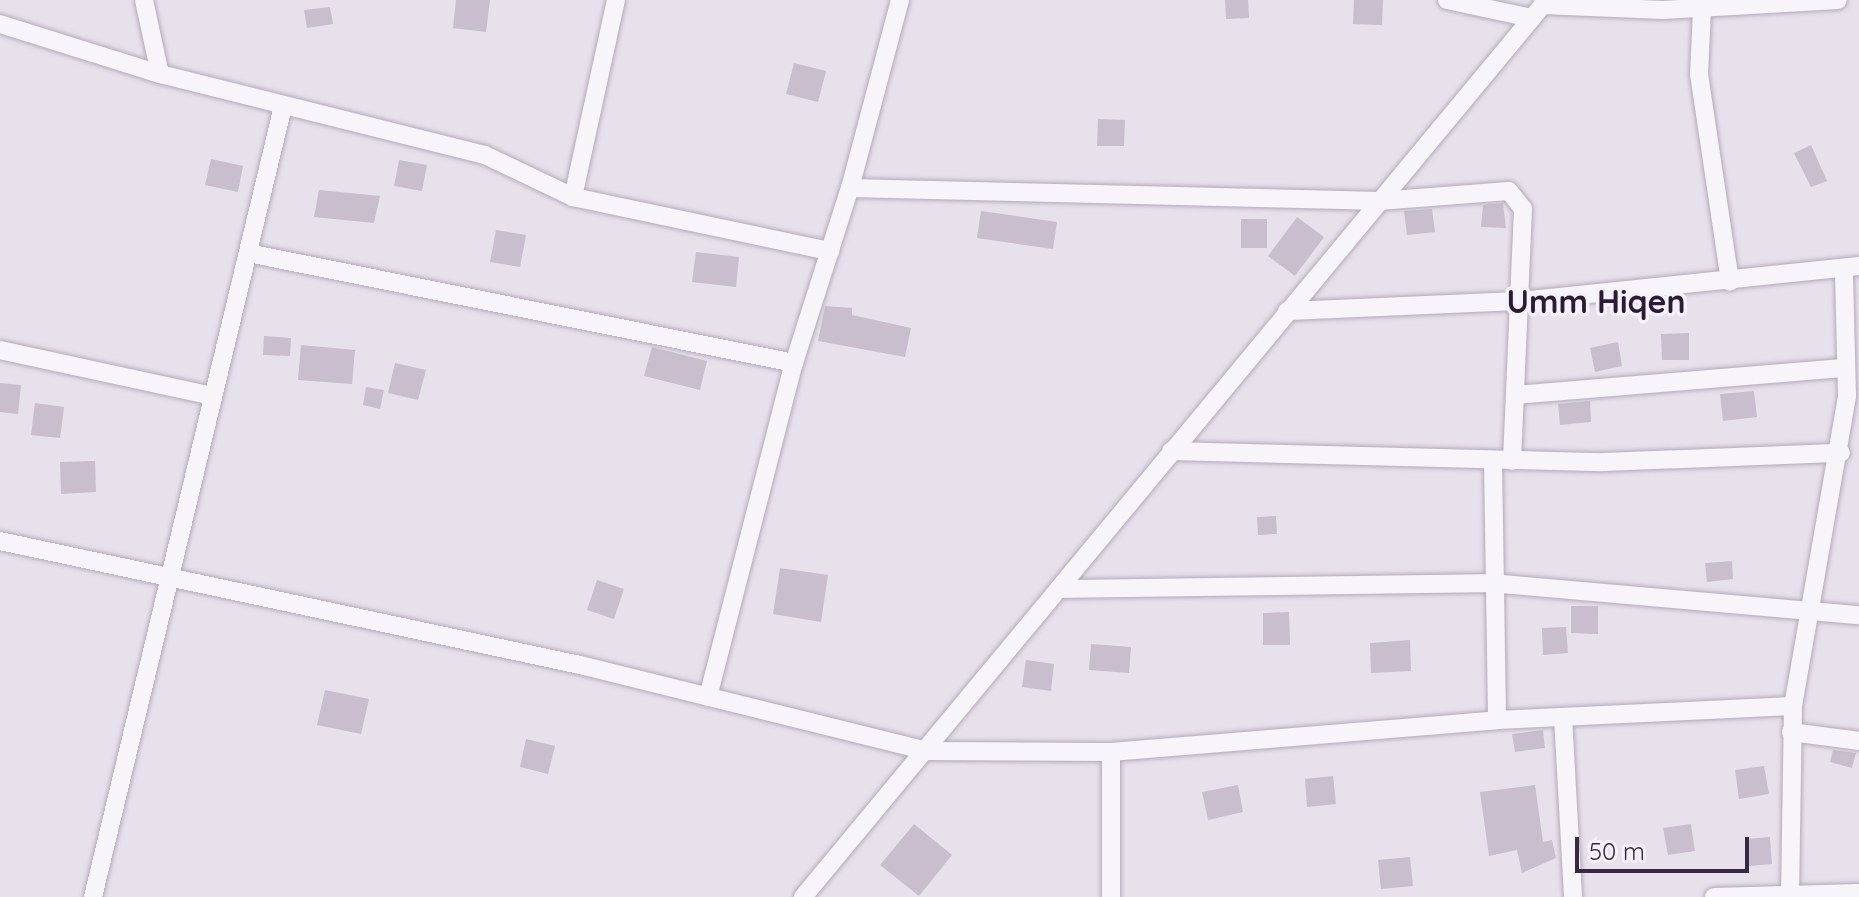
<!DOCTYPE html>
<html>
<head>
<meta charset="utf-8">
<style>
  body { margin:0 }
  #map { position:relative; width:1859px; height:897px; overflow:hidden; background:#e7e1eb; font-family:Quicksand,sans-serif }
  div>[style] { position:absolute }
  .building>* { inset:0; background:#c8bece }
  .roads { filter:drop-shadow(0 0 2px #b3aab9) drop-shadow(0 0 2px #b3aab9) }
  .minor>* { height:18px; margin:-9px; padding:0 9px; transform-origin:9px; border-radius:9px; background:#f7f5f9 }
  span { translate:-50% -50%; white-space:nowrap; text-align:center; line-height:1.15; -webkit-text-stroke:7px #f5f1f8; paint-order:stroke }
  .quarter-label { font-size:32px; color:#2b1b35; font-weight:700 }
  .scale { position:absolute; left:1575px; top:837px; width:174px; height:36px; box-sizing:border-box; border:4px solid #392844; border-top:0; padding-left:10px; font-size:24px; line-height:28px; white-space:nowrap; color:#392844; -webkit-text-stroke:6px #f5f1f8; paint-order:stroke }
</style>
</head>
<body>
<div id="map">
  <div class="building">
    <div style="clip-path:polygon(456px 0,490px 0,486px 32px,453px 28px)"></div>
    <div style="clip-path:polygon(1225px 0,1248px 0,1249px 18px,1226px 19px)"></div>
    <div style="clip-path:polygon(1354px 0,1383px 0,1382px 25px,1353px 24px)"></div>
    <div style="clip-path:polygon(330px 7px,333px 24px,307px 28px,304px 10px)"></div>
    <div style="clip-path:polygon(794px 63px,826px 71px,818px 102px,786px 94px)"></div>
    <div style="clip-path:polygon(1098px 119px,1125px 120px,1124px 146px,1097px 146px)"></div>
    <div style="clip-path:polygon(1811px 145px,1827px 181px,1811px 187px,1794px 153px)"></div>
    <div style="clip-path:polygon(211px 159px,243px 166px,238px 192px,205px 185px)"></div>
    <div style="clip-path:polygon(399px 160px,427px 165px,422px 191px,394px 186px)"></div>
    <div style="clip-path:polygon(319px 190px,380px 196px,374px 223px,314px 217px)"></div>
    <div style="clip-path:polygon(1503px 203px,1506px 228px,1481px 227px,1483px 205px)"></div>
    <div style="clip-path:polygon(1432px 209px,1435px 232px,1407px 235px,1404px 211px)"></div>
    <div style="clip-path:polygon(981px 211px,1057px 222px,1053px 249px,977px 238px)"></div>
    <div style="clip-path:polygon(1297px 217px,1324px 237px,1295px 276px,1268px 256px)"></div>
    <div style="clip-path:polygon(1241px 219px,1267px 219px,1267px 248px,1241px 248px)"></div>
    <div style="clip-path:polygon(496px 230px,526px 235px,520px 267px,490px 262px)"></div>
    <div style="clip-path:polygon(696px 252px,739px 257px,736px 287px,692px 282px)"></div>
    <div style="clip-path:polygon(825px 306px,852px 308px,852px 315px,911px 328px,905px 357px,818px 341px)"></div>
    <div style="clip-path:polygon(1689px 333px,1689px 360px,1662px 360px,1661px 334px)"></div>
    <div style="clip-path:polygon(264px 336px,291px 338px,290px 356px,263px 355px)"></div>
    <div style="clip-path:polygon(1618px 342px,1622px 366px,1595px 372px,1590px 348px)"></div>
    <div style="clip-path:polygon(301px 345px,355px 350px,352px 384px,298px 380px)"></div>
    <div style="clip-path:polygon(652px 347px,707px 361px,700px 390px,644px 376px)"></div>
    <div style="clip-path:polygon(395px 363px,426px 370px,418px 400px,388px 393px)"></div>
    <div style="clip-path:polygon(0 383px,21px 385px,18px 414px,0 412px)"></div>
    <div style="clip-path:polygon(366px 387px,384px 390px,380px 409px,363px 405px)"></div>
    <div style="clip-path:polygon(1754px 391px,1757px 417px,1723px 421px,1720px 394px)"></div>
    <div style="clip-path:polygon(1590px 401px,1591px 422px,1560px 425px,1558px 404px)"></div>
    <div style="clip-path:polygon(35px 403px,64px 407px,60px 438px,31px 435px)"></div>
    <div style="clip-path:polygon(95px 461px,96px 492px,61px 494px,60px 462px)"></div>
    <div style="clip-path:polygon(1276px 516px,1277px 534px,1258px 535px,1257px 517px)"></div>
    <div style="clip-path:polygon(1732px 561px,1733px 579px,1707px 582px,1705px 563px)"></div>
    <div style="clip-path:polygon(780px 568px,828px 575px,821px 622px,773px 614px)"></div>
    <div style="clip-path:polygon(597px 580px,624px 589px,614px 619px,587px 610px)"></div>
    <div style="clip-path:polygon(1571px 606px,1598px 606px,1598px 634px,1571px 633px)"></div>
    <div style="clip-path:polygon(1289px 612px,1290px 645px,1263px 645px,1263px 613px)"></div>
    <div style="clip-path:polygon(1566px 627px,1568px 653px,1543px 655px,1542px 628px)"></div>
    <div style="clip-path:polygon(1410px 640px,1411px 671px,1371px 673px,1370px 643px)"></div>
    <div style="clip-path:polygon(1091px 644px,1131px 647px,1129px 673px,1089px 670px)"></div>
    <div style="clip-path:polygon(1026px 660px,1054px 664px,1051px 691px,1022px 687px)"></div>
    <div style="clip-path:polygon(325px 690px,369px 699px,361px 734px,317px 725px)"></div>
    <div style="clip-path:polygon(1543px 730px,1545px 748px,1515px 752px,1512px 734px)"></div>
    <div style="clip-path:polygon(526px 739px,555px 746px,548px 774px,520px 767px)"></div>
    <div style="clip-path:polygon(1833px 750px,1856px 753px,1852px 768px,1830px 762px)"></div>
    <div style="clip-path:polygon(1764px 766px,1769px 794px,1739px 799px,1735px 770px)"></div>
    <div style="clip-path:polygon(1333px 776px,1336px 804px,1307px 807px,1305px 779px)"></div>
    <div style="clip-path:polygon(1238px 785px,1243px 812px,1208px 820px,1202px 792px)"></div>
    <div style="clip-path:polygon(1535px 785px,1543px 842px,1552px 840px,1556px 858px,1522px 873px,1517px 850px,1489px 856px,1480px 792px)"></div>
    <div style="clip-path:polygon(914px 824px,952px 855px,919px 896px,880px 865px)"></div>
    <div style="clip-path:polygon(1691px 824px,1695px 851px,1668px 855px,1663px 828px)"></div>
    <div style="clip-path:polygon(1770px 837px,1772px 864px,1749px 866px,1747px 839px)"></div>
    <div style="clip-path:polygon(1410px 857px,1413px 886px,1381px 889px,1378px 860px)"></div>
  </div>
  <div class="roads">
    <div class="minor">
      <div style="left:144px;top:0;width:76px;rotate:77.8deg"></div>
      <div style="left:1447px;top:0;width:87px;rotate:12deg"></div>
      <div style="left:1542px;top:5px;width:121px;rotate:2.4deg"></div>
      <div style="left:1663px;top:10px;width:175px;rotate:-3.3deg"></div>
      <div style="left:1702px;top:9px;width:65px;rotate:92.6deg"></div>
      <div style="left:1699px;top:74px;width:210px;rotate:81.5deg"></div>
      <div style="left:0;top:24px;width:168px;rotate:17.4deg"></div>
      <div style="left:160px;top:74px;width:335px;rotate:14deg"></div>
      <div style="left:485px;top:155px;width:98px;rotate:25.5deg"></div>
      <div style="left:573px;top:197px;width:263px;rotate:11.9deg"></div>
      <div style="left:850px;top:188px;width:529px;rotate:1.41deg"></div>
      <div style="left:1379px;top:201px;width:130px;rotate:-4.4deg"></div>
      <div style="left:1509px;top:191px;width:23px;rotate:52deg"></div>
      <div style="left:1523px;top:209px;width:252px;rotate:92.5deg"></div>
      <div style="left:573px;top:197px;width:202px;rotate:-77.7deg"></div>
      <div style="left:248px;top:253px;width:557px;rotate:11.39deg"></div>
      <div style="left:1287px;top:311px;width:233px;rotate:-2.5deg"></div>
      <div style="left:1520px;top:301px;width:341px;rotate:-5.9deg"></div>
      <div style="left:0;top:350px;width:218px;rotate:12.2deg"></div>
      <div style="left:1515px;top:395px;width:332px;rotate:-4.7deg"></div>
      <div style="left:1171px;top:451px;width:432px;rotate:1.5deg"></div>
      <div style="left:1603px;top:462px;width:238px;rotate:-2.2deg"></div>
      <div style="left:1493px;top:461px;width:259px;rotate:89.1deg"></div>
      <div style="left:0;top:541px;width:593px;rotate:12.07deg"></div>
      <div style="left:580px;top:665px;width:358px;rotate:13.9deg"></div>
      <div style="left:928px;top:751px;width:183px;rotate:0.3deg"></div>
      <div style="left:1111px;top:752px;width:387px;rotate:-4.7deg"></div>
      <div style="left:1497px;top:720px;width:296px;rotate:-2.7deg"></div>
      <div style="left:1062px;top:589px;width:429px;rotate:-0.8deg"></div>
      <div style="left:1491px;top:583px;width:369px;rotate:5deg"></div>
      <div style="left:708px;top:697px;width:345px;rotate:-75.6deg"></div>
      <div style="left:794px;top:363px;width:184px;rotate:-72.3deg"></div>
      <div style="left:850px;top:188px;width:195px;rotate:-75.1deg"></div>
      <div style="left:1563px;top:717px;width:180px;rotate:86.8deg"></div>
      <div style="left:1791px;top:732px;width:69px;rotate:7.5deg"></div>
      <div style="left:1111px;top:752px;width:145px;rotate:90deg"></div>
      <div style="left:93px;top:897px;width:813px;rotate:-76.49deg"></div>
      <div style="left:803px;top:897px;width:1165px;rotate:-50.33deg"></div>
      <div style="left:1714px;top:897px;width:145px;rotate:-1.6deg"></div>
      <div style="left:1790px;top:897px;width:191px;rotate:-89.1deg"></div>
      <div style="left:1793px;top:706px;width:315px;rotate:-80.1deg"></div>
      <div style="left:1847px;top:396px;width:125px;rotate:-91.4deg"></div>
    </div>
  </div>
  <div class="quarter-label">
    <span style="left:1596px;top:301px">Umm Hiqen</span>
  </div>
  <div class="scale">50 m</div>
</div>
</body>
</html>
